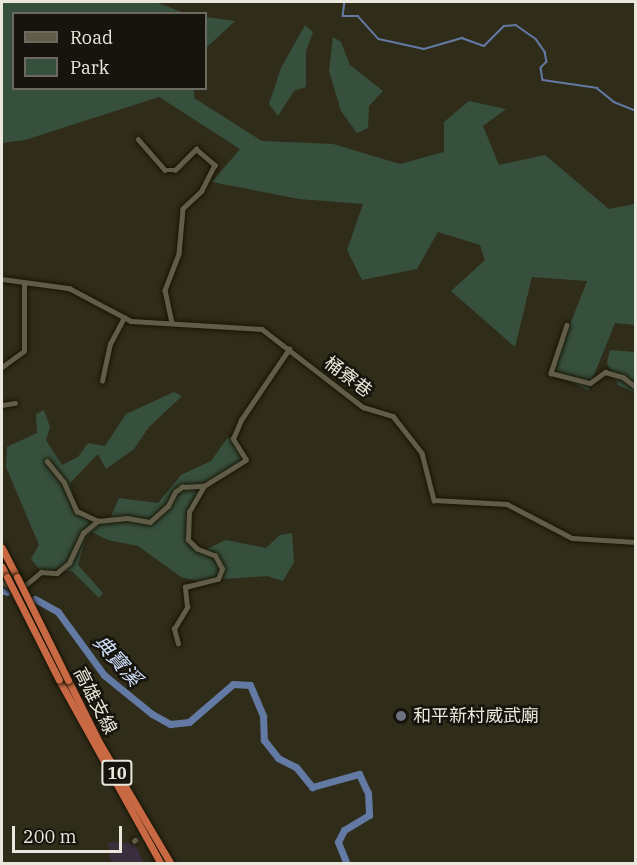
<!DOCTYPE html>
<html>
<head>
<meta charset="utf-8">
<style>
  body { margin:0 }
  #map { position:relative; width:637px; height:865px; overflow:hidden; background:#302c1a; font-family:"IBM Plex Serif","Noto Sans TC",serif }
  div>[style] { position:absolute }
  .education>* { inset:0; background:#3b2e3d }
  .green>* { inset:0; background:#37503d }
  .stream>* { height:1.5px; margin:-0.75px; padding:0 0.75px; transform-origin:0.75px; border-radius:0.75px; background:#637aa4 }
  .river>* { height:7px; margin:-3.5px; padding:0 3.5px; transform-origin:3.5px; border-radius:3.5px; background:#637aa4 }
  .minor-tunnel>* { height:4.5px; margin-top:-2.25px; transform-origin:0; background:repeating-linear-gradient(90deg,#4c4837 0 4.5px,transparent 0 6.5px) }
  .roads { filter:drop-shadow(0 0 2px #181404) drop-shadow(0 0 2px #181404) }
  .minor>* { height:4.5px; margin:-2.25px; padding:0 2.25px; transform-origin:2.25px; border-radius:2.25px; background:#605c48 }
  .highway>* { height:7px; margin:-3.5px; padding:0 3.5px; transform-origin:3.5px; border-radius:3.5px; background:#c86944 }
  .bridges { filter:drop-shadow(0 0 2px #181404) drop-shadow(0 0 2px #181404) }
  .highway-bridge>* { height:7px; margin:-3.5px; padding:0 3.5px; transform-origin:3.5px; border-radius:3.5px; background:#c86944 }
  .dots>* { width:16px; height:16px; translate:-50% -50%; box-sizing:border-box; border:3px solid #16140d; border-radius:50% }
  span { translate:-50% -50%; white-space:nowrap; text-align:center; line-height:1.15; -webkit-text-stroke:5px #16140d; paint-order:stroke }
  .shield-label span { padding:2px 4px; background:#16140d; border:2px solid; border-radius:4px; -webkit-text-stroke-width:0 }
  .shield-label { font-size:16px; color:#eae8dc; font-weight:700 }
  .street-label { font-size:18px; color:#eae8dc }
  .poi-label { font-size:18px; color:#eae8dc }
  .left { translate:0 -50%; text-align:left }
  .water-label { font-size:20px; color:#cfdef9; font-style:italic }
  .frame { position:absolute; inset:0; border:3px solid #eae8dc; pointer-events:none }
  .legend { position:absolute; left:12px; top:12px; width:195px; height:78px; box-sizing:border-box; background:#16140d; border:2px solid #6b6960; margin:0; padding:8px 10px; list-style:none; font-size:18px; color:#eae8dc }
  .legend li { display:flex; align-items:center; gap:12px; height:30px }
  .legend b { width:30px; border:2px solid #6b6960 }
  .scale { position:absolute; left:12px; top:826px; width:110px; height:27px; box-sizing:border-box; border:3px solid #eae8dc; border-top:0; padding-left:8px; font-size:18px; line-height:21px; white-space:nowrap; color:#eae8dc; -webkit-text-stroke:4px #16140d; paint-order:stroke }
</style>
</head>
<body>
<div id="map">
  <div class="education">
    <div style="clip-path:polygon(108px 842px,135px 844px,144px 863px,111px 863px)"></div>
  </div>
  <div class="green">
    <div style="clip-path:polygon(2px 2px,156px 2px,184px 13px,14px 14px,14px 88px,194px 89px,194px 98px,262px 141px,333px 144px,400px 164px,444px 152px,444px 122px,469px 101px,506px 109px,483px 126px,499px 165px,545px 155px,609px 209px,635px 204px,635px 325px,615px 323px,588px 390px,551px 373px,587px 281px,532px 277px,515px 347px,451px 291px,485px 260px,480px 245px,438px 232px,417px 269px,362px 280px,347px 250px,363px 204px,299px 199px,212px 182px,240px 149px,159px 97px,25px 140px,2px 143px)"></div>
    <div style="clip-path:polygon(206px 17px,235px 21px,206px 48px)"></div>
    <div style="clip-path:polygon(305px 25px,313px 32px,306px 51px,306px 87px,294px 91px,278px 116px,269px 104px,281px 68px)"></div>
    <div style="clip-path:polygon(333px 37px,341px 42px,350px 65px,383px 91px,369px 106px,368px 128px,357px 133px,341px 111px,329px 71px)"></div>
    <div style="clip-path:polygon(610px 350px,635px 352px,635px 393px,618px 385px,607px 363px)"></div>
    <div style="clip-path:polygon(174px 392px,182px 396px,149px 427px,134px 449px,106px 469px,98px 454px,70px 483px,75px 504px,82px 514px,109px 521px,119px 498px,158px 503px,181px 475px,211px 461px,228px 437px,245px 456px,239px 466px,196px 495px,186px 511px,190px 543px,202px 551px,226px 540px,266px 548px,280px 535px,292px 533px,294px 562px,283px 581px,267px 576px,197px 581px,181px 577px,138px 546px,108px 540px,92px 532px,85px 540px,78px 565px,103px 593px,99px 598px,72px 571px,40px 570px,31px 559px,39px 545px,6px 467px,7px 447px,37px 433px,36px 414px,44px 410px,50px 427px,46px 440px,62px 465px,78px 457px,88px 443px,105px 446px,126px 414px)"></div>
  </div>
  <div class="stream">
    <div style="left:345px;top:2px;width:14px;rotate:98deg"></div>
    <div style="left:343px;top:16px;width:15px"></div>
    <div style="left:358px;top:16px;width:31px;rotate:48deg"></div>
    <div style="left:379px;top:39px;width:46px;rotate:12.5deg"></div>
    <div style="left:424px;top:49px;width:40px;rotate:-16deg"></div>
    <div style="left:462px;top:38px;width:23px;rotate:20deg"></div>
    <div style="left:484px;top:46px;width:28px;rotate:-45deg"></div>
    <div style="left:504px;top:26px;width:12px;rotate:-5deg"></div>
    <div style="left:516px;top:25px;width:24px;rotate:35deg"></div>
    <div style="left:536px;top:39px;width:16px;rotate:55deg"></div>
    <div style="left:545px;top:52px;width:10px;rotate:79deg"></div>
    <div style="left:547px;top:62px;width:8px;rotate:135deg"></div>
    <div style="left:541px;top:68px;width:12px;rotate:81deg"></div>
    <div style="left:543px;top:80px;width:55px;rotate:8.4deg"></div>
    <div style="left:597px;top:88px;width:22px;rotate:39deg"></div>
    <div style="left:614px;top:102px;width:24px;rotate:22deg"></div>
  </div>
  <div class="river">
    <div style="left:2px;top:590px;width:5px;rotate:22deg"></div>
    <div style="left:35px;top:599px;width:26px;rotate:29deg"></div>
    <div style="left:58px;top:612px;width:78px;rotate:53.9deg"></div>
    <div style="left:104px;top:675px;width:62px;rotate:39.1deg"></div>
    <div style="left:152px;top:714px;width:21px;rotate:29deg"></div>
    <div style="left:170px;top:724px;width:19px;rotate:-6deg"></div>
    <div style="left:189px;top:722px;width:58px;rotate:-40.8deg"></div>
    <div style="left:233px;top:684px;width:17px;rotate:3deg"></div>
    <div style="left:250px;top:685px;width:34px;rotate:67deg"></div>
    <div style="left:263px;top:716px;width:24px;rotate:88deg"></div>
    <div style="left:264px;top:740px;width:23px;rotate:52deg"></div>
    <div style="left:278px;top:758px;width:20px;rotate:27deg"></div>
    <div style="left:296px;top:767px;width:26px;rotate:51deg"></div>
    <div style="left:312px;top:787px;width:49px;rotate:-15.5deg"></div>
    <div style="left:359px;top:774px;width:21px;rotate:65deg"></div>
    <div style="left:368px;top:793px;width:22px;rotate:87deg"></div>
    <div style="left:369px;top:815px;width:29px;rotate:149deg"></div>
    <div style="left:344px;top:830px;width:13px;rotate:117deg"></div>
    <div style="left:338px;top:842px;width:24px;rotate:68deg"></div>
  </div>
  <div class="minor-tunnel">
    <div style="left:135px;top:840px;width:23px;rotate:-15deg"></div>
  </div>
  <div class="roads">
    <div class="minor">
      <div style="left:138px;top:139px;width:41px;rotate:48.9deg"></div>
      <div style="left:165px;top:170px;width:10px"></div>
      <div style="left:175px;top:170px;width:30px;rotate:-45deg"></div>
      <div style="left:196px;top:149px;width:25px;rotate:40deg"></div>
      <div style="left:215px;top:165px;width:29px;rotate:117deg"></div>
      <div style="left:202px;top:191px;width:26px;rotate:137deg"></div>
      <div style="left:183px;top:209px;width:45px;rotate:95.1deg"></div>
      <div style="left:179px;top:254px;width:39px;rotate:111deg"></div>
      <div style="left:165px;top:290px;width:33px;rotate:78deg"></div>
      <div style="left:2px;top:279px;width:68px;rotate:7.7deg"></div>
      <div style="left:69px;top:288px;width:70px;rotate:28deg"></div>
      <div style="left:131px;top:321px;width:131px;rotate:3.5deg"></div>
      <div style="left:262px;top:329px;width:128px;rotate:37.7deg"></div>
      <div style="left:363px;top:407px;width:31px;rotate:17deg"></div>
      <div style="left:393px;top:416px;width:47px;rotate:51.9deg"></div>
      <div style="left:422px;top:453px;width:49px;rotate:75.7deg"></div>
      <div style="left:434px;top:500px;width:73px;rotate:3.1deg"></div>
      <div style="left:507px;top:504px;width:73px;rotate:27.6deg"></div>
      <div style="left:572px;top:538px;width:64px;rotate:3.6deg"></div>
      <div style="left:567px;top:325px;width:51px;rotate:108.4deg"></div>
      <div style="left:551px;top:373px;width:40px;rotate:14.4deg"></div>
      <div style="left:590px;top:383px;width:19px;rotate:-36deg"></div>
      <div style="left:605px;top:372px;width:19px;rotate:16deg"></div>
      <div style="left:623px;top:377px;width:16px;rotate:38deg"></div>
      <div style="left:2px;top:367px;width:27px;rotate:-36deg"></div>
      <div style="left:24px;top:351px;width:67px;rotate:-90deg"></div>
      <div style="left:102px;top:381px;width:38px;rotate:-78deg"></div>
      <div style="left:110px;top:344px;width:30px;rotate:-62deg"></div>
      <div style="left:2px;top:405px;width:13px;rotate:-9deg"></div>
      <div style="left:47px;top:461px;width:27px;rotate:51deg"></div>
      <div style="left:64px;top:482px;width:32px;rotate:66deg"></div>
      <div style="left:77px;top:511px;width:23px;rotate:25deg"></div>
      <div style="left:2px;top:582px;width:12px;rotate:31deg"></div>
      <div style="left:22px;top:588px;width:25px;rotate:-40deg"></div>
      <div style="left:41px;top:572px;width:16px;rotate:4deg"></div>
      <div style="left:57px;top:573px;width:16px;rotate:-40deg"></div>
      <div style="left:69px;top:563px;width:33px;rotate:-65deg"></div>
      <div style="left:83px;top:533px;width:19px;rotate:-39deg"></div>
      <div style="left:98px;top:521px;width:29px;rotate:-6deg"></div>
      <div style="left:127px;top:518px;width:23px;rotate:10deg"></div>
      <div style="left:150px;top:522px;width:24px;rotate:-42deg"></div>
      <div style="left:168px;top:506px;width:16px;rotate:-63deg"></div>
      <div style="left:175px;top:492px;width:9px;rotate:-36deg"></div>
      <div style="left:182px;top:487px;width:22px;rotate:-3deg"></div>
      <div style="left:178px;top:644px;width:16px;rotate:-105deg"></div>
      <div style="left:174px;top:629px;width:26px;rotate:-59deg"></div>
      <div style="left:187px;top:607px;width:20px;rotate:-96deg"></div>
      <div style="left:185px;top:587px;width:34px;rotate:-14deg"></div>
      <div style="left:218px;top:579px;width:11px;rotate:-68deg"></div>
      <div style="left:222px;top:569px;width:15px;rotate:-118deg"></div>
      <div style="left:215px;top:556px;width:19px;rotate:-159deg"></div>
      <div style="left:197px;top:549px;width:13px;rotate:-135deg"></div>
      <div style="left:188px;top:540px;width:28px;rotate:-88deg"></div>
      <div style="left:189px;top:512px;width:30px;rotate:-60deg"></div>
      <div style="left:204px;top:486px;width:49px;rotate:-31.8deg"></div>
      <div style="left:246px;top:460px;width:25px;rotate:-122deg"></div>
      <div style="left:233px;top:439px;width:21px;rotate:-67deg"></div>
      <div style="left:241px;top:420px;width:86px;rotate:-55.9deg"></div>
      <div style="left:134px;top:841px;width:1px;rotate:-45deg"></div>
    </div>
    <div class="highway">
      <div style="left:2px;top:548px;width:33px;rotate:63deg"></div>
      <div style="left:2px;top:567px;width:11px;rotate:63deg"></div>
      <div style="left:59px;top:680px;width:210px;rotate:61deg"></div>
      <div style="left:68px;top:680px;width:69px;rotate:63.4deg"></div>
      <div style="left:99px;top:742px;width:142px;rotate:59.5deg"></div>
    </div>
  </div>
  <div class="bridges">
    <div class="highway-bridge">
      <div style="left:7px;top:577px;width:115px;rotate:63.2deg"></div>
      <div style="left:17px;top:577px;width:115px;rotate:63.7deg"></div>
    </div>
  </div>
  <div class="dots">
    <div style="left:401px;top:716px;background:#6b7280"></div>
  </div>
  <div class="shield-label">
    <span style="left:117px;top:773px">10</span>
  </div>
  <div class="street-label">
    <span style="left:348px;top:377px;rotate:37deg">桶寮巷</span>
    <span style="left:95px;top:701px;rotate:63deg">高雄支線</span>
  </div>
  <div class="poi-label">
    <span class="left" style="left:413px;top:716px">和平新村威武廟</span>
  </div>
  <div class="water-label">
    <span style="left:118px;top:660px;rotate:48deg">典寶溪</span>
  </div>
  <div class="frame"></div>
  <ul class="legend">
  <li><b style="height:8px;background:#605c48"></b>Road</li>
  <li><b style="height:16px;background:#37503d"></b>Park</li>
  </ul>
  <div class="scale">200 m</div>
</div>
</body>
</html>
